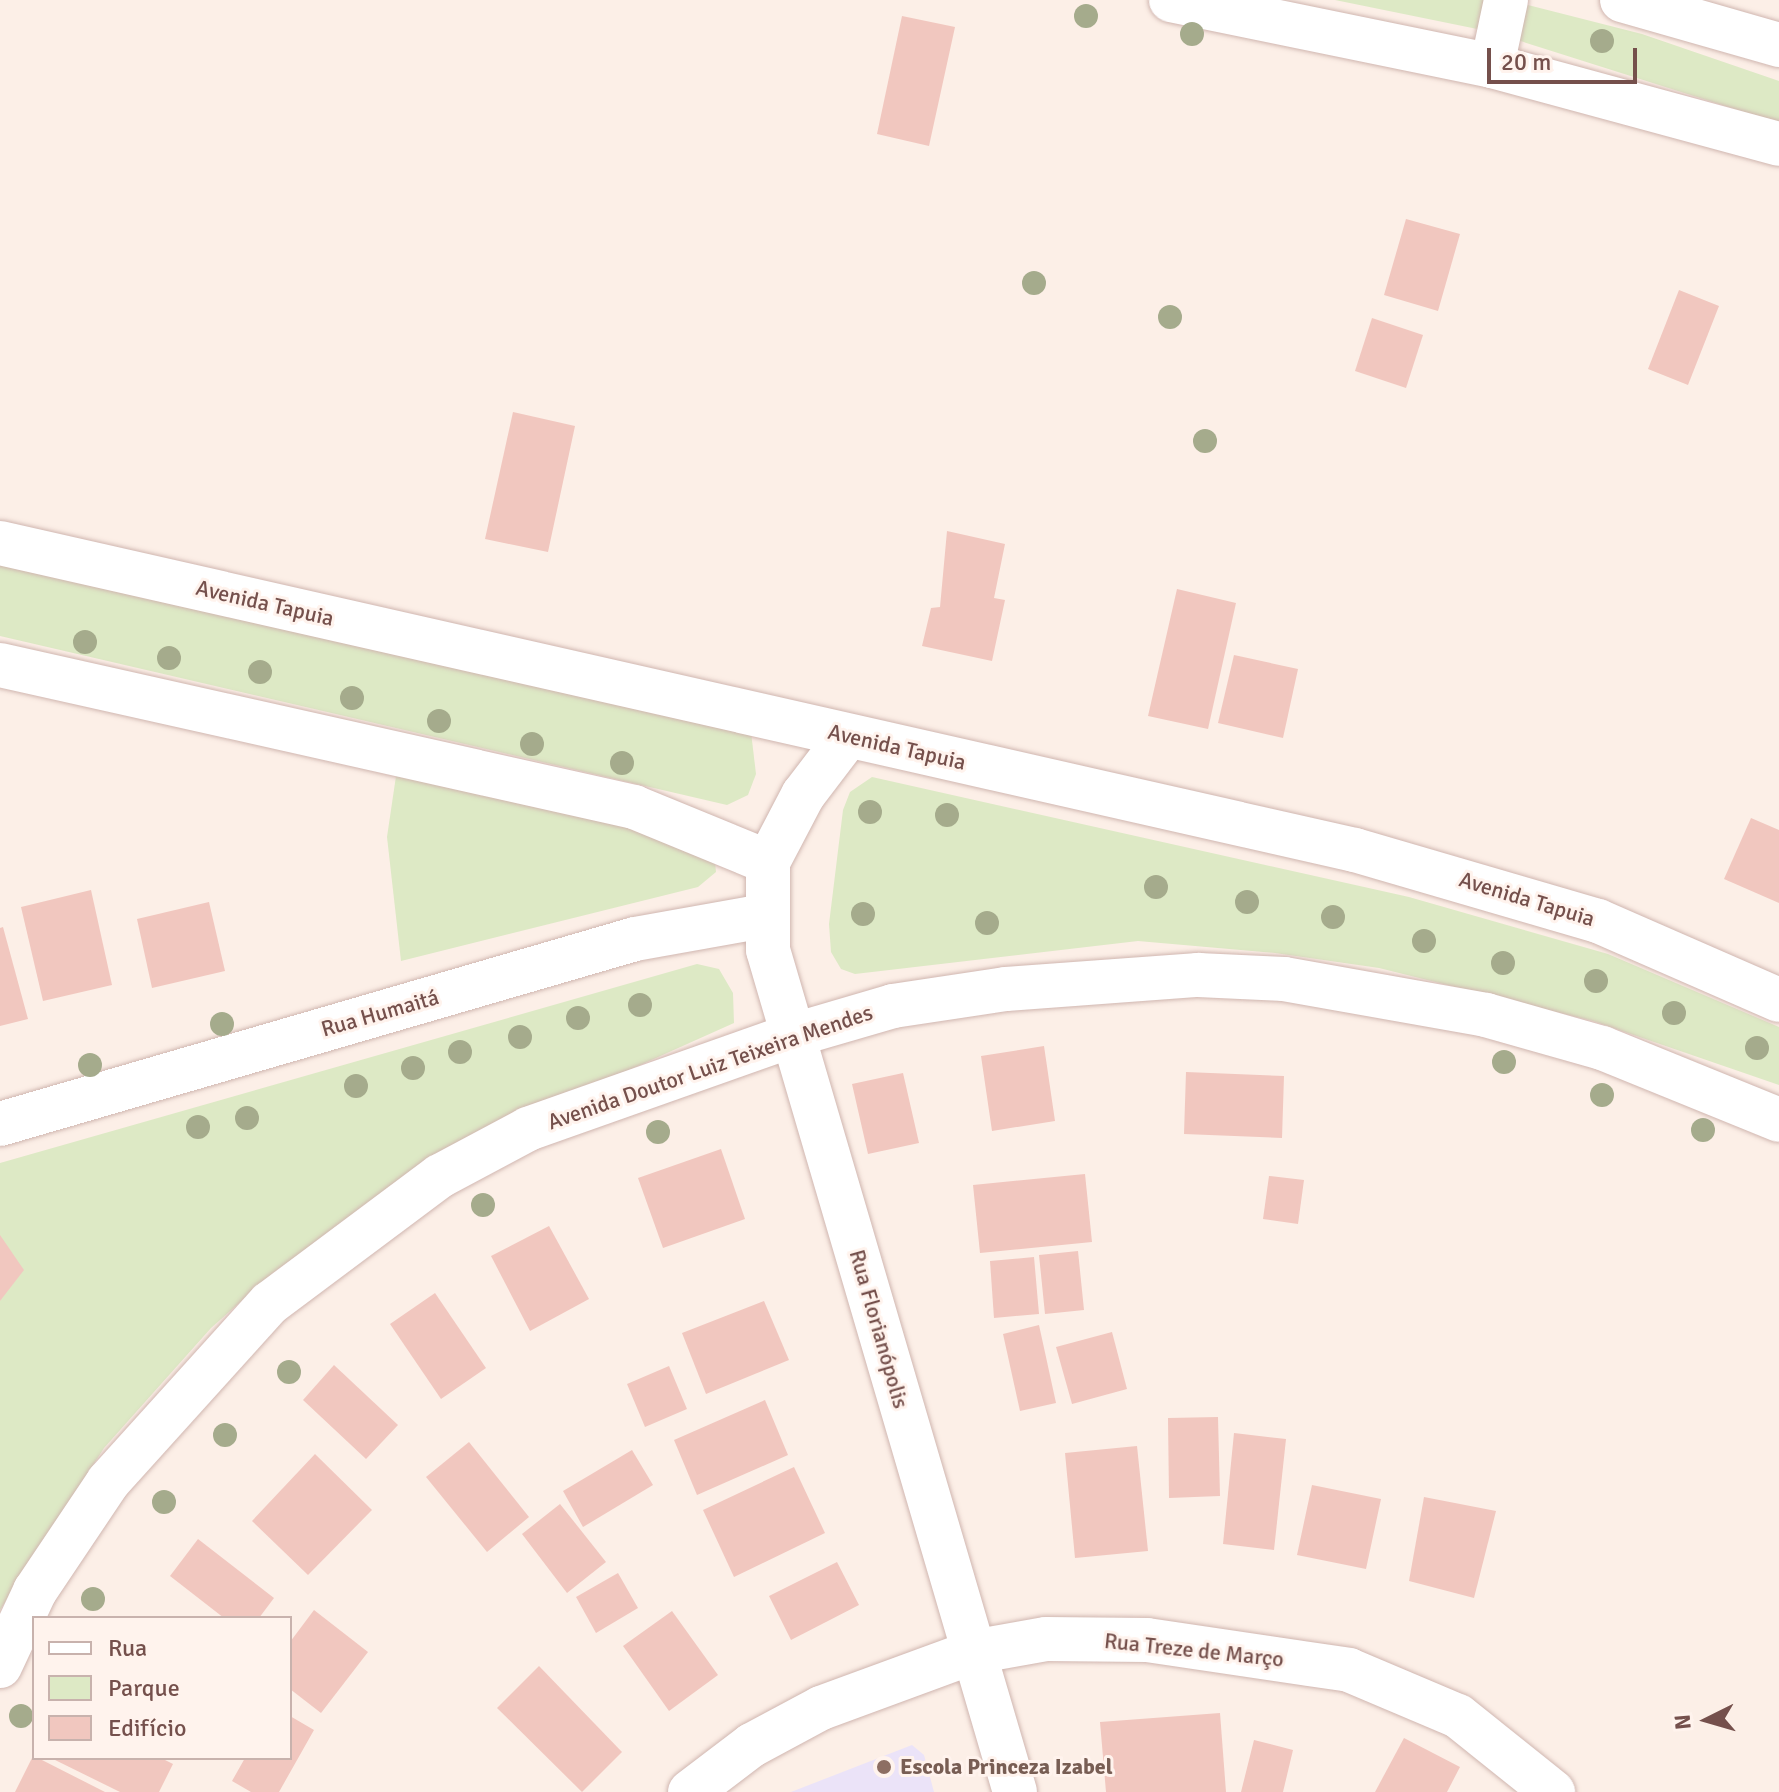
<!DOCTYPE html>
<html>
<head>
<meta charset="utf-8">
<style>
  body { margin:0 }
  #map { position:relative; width:1779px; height:1792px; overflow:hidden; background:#fcefe7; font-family:Signika,sans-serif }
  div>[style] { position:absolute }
  .education>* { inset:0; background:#ebe3f8 }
  .green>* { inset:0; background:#dde9c5 }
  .building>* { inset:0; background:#f1c7bf }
  .roads { filter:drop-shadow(0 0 2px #d0b6b0) drop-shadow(0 0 2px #d0b6b0) }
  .street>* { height:44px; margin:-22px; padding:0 22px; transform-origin:22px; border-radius:22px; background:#fff }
  .secondary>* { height:44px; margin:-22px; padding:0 22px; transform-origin:22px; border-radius:22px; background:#fff }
  .trees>* { width:24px; height:24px; margin:-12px; border-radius:50%; background:#a5ab8c }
  .dots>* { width:22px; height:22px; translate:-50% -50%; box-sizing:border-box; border:4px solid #fff3ed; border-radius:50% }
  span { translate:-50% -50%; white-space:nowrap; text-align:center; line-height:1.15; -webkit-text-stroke:6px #fff3ed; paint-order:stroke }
  .street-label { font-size:22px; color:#75504c }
  .education-label { font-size:22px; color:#785e54; font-weight:700 }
  .left { translate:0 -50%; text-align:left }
  .legend { position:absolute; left:32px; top:1616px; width:260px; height:144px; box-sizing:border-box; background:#fff3ed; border:2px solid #c8b2ad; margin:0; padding:10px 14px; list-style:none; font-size:24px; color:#75504c }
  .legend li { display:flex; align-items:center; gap:16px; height:40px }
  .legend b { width:40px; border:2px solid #c8b2ad }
  .north { position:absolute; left:1667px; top:1680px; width:80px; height:80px; -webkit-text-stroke:6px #fff3ed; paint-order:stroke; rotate:265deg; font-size:22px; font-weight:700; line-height:32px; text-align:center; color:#75504c }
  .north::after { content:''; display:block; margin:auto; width:28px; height:36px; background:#75504c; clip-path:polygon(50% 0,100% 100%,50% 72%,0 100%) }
  .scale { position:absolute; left:1487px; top:48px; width:150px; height:36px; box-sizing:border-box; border:4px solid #75504c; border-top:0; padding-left:10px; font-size:24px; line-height:28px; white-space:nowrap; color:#75504c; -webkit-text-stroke:6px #fff3ed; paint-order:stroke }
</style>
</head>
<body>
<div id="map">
  <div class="education">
    <div style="clip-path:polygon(912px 1745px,924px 1755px,934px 1792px,791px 1792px)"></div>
  </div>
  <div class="green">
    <div style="clip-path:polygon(1335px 0,1508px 0,1642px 34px,1779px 81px,1779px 123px,1492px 32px)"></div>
    <div style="clip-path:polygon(0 556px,751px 732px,756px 774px,748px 795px,727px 805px,0 636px)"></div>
    <div style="clip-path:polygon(396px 776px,699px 840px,714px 853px,716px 872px,698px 887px,401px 961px,387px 837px)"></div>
    <div style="clip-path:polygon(872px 777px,1409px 897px,1608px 954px,1779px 1027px,1779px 1085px,1593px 1021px,1379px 968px,1275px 953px,1138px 941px,855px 974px,841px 969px,831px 952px,829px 924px,843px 810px,850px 792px)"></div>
    <div style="clip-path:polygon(697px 964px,719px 969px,733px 993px,734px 1023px,444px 1153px,274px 1272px,211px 1328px,104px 1448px,0 1610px,0 1163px)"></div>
  </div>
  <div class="building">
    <div style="clip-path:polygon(902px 16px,955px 27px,929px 146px,877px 134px)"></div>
    <div style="clip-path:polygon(1406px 219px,1460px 234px,1438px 311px,1384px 295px)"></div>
    <div style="clip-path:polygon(1679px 290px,1719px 306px,1688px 385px,1648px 369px)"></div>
    <div style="clip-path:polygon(1372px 318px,1423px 335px,1406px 388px,1355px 371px)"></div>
    <div style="clip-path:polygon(513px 412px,575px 426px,548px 552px,485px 539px)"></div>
    <div style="clip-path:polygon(947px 531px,1005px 544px,994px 598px,1005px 600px,992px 661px,922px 646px,931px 608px,940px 607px)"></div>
    <div style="clip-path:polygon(1177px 589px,1236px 603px,1208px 729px,1148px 716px)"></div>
    <div style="clip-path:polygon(1234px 655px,1298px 669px,1283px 738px,1218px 723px)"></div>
    <div style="clip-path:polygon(1751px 818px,1779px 830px,1779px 903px,1724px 879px)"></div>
    <div style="clip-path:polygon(91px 890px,112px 985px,43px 1001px,21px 907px)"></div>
    <div style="clip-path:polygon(209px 902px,225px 971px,152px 988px,137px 919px)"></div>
    <div style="clip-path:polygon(3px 927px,28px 1019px,0 1026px,0 928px)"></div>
    <div style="clip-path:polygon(1044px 1046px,1055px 1121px,992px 1131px,981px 1056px)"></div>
    <div style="clip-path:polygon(1186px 1072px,1284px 1076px,1282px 1138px,1184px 1134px)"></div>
    <div style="clip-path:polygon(903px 1073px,919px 1143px,868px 1154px,852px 1084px)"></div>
    <div style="clip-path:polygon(721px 1149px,745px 1219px,663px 1248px,638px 1178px)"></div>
    <div style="clip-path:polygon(1085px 1174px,1092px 1242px,980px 1253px,973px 1185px)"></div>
    <div style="clip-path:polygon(1269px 1176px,1304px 1180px,1298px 1224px,1263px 1219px)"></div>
    <div style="clip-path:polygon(549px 1226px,589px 1299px,530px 1331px,491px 1256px)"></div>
    <div style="clip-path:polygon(0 1235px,24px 1270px,0 1301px)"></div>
    <div style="clip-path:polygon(1078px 1251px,1084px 1310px,1045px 1314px,1039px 1255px)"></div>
    <div style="clip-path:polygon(1034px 1257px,1039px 1314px,994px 1318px,990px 1261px)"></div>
    <div style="clip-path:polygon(435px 1293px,486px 1368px,441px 1399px,390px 1324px)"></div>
    <div style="clip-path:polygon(764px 1301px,789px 1360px,706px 1394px,682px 1333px)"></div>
    <div style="clip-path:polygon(1039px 1325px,1056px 1403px,1020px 1411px,1003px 1334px)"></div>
    <div style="clip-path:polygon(1112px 1332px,1127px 1389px,1072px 1404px,1056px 1347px)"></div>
    <div style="clip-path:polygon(334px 1365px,398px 1425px,366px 1459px,303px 1400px)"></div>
    <div style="clip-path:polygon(669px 1366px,687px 1409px,645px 1427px,627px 1384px)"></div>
    <div style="clip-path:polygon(765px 1400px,788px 1455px,697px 1495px,674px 1440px)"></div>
    <div style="clip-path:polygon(1218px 1417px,1220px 1496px,1169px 1498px,1168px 1418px)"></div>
    <div style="clip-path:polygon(1234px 1433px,1286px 1439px,1274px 1550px,1223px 1544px)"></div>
    <div style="clip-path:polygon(469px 1442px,529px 1517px,487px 1552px,426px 1477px)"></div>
    <div style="clip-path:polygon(1137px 1446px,1148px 1551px,1075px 1558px,1065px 1453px)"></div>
    <div style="clip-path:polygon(632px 1450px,653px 1485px,583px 1527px,563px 1491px)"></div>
    <div style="clip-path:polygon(315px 1454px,372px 1510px,308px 1575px,252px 1521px)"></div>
    <div style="clip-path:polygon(794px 1467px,825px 1533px,734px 1577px,703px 1510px)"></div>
    <div style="clip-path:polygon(1312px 1485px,1381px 1499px,1366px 1569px,1297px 1555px)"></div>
    <div style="clip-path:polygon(1424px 1497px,1496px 1511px,1474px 1598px,1409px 1581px)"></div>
    <div style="clip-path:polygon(560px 1504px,606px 1562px,567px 1593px,522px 1534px)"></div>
    <div style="clip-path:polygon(198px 1539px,274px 1598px,259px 1618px,224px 1618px,170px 1576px)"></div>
    <div style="clip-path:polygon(837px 1562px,859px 1605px,791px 1640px,769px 1596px)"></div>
    <div style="clip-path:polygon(618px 1573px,638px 1608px,596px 1633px,576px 1597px)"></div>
    <div style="clip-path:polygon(314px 1610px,368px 1652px,321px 1713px,290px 1689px,290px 1642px)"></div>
    <div style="clip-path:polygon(672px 1611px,718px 1675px,669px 1711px,623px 1646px)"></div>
    <div style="clip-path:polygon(539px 1666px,622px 1752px,582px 1792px,497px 1708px)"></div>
    <div style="clip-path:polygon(1220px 1713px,1226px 1792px,1106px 1792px,1100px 1722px)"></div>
    <div style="clip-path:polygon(290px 1716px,314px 1730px,279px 1792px,251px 1792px,232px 1781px,245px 1758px,290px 1758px)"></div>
    <div style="clip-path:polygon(1404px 1738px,1460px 1767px,1447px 1792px,1375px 1792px)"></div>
    <div style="clip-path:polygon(1254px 1740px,1293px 1750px,1283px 1792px,1241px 1792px)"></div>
    <div style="clip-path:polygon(32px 1758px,38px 1758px,105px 1792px,15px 1792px)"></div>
    <div style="clip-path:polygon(51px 1758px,161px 1758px,173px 1764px,159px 1792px,120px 1792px)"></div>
  </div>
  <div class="roads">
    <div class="street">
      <div style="left:0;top:1124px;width:661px;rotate:-16.24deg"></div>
      <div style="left:635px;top:939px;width:131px;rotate:-10.1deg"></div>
      <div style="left:0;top:1666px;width:83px;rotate:-65deg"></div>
      <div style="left:35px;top:1591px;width:131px;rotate:-56.2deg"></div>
      <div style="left:108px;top:1482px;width:241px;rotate:-47.9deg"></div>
      <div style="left:270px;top:1303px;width:212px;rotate:-36.8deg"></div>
      <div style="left:440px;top:1176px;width:100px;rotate:-28.1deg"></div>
      <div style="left:528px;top:1129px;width:282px;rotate:-19.5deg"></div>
      <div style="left:690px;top:1792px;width:78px;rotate:-37.2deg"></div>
      <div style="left:752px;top:1745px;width:78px;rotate:-28.2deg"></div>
      <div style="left:821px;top:1708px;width:162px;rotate:-20.2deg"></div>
      <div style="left:973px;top:1652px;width:74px;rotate:-10.1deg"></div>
      <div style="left:1046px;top:1639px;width:101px;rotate:0.6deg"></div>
      <div style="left:1147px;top:1640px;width:204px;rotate:8.4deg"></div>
      <div style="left:1349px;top:1670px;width:118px;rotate:22.9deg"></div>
      <div style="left:1458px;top:1716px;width:122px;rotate:38.7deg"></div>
    </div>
    <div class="secondary">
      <div style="left:1171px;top:0;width:328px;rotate:11.6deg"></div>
      <div style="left:1492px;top:66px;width:297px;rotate:15.2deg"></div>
      <div style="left:1622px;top:0;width:163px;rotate:16deg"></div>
      <div style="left:1492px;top:66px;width:67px;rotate:-78deg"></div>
      <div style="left:0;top:543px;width:1389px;rotate:12.77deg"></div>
      <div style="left:1355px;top:850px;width:253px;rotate:16.3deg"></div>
      <div style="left:1598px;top:921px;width:197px;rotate:23.6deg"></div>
      <div style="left:0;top:665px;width:650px;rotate:12.62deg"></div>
      <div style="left:634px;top:807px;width:145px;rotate:22.3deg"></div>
      <div style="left:848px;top:736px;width:74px;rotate:127.3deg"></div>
      <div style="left:803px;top:795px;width:76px;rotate:117.6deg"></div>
      <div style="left:768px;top:862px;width:88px;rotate:90deg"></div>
      <div style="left:768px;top:950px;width:877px;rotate:73.65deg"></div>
      <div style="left:794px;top:1035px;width:103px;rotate:-16.3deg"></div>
      <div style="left:893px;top:1006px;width:114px;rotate:-8.6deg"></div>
      <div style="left:1006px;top:989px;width:193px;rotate:-4.2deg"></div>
      <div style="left:1198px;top:975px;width:86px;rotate:2.7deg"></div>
      <div style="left:1284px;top:979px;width:205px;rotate:10.1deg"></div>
      <div style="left:1486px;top:1015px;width:121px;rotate:15.9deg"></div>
      <div style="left:1602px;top:1048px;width:191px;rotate:22.1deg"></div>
    </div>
  </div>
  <div class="trees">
    <div style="left:1086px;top:16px"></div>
    <div style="left:1192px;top:34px"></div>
    <div style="left:1602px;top:41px"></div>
    <div style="left:1034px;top:283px"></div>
    <div style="left:1170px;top:317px"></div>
    <div style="left:1205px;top:441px"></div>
    <div style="left:85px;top:642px"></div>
    <div style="left:169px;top:658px"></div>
    <div style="left:260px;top:672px"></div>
    <div style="left:352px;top:698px"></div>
    <div style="left:439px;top:721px"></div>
    <div style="left:532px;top:744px"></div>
    <div style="left:622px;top:763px"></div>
    <div style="left:870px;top:812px"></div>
    <div style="left:947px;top:815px"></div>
    <div style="left:1156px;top:887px"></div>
    <div style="left:1247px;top:902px"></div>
    <div style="left:863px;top:914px"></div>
    <div style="left:1333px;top:917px"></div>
    <div style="left:987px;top:923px"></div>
    <div style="left:1424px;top:941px"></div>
    <div style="left:1503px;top:963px"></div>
    <div style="left:1596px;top:981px"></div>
    <div style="left:640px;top:1005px"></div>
    <div style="left:1674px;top:1013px"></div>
    <div style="left:578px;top:1018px"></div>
    <div style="left:222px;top:1024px"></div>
    <div style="left:520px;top:1037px"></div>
    <div style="left:1757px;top:1048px"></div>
    <div style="left:460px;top:1052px"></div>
    <div style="left:1504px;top:1062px"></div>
    <div style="left:90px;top:1065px"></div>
    <div style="left:413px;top:1068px"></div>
    <div style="left:356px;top:1086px"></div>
    <div style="left:1602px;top:1095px"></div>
    <div style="left:247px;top:1118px"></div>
    <div style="left:198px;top:1127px"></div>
    <div style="left:1703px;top:1130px"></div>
    <div style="left:658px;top:1132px"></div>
    <div style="left:483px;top:1205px"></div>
    <div style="left:289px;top:1372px"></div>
    <div style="left:225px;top:1435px"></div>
    <div style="left:164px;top:1502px"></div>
    <div style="left:93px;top:1599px"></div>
    <div style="left:21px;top:1716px"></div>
  </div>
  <div class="dots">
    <div style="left:884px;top:1767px;background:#8d6e63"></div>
  </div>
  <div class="street-label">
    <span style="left:265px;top:603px;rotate:13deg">Avenida Tapuia</span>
    <span style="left:897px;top:747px;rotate:13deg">Avenida Tapuia</span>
    <span style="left:1527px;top:899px;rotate:17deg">Avenida Tapuia</span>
    <span style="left:380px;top:1013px;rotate:-16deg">Rua Humaitá</span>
    <span style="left:710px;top:1067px;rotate:-19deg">Avenida Doutor Luiz Teixeira Mendes</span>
    <span style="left:879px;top:1329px;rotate:74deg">Rua Florianópolis</span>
    <span style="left:1194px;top:1650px;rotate:6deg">Rua Treze de Março</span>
  </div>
  <div class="education-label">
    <span class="left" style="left:900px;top:1767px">Escola Princeza Izabel</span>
  </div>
  <ul class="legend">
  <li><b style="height:10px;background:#fff"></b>Rua</li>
  <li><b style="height:22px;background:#dde9c5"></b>Parque</li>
  <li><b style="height:22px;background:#f1c7bf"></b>Edifício</li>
  </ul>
  <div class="north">N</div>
  <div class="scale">20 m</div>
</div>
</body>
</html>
